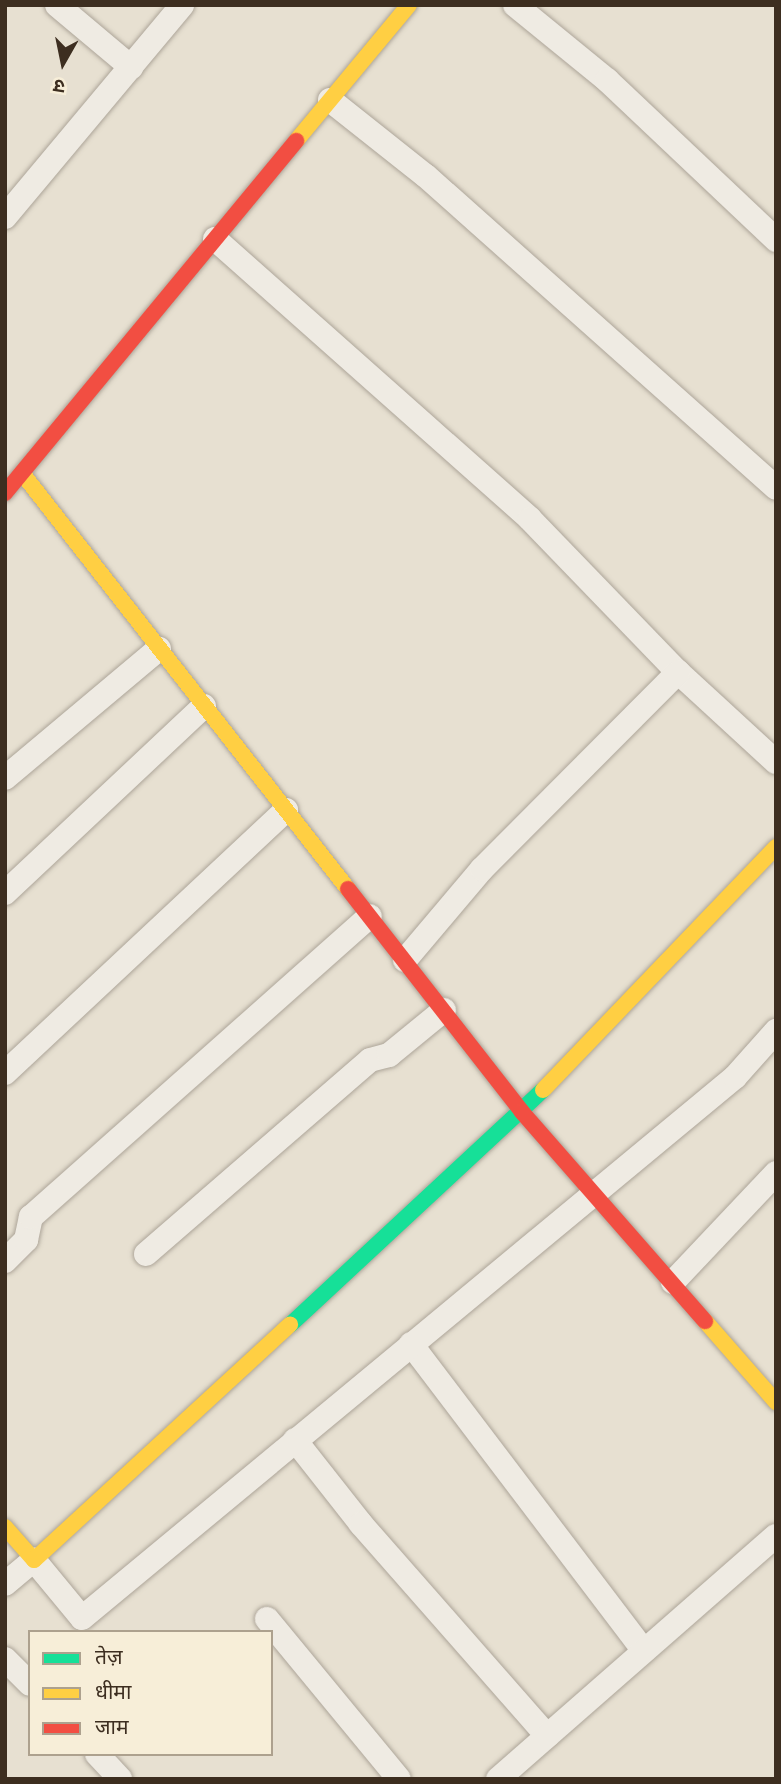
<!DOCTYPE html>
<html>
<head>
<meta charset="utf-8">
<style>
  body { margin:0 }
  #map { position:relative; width:781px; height:1784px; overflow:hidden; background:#e7e0d1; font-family:Georgia,"Noto Sans Devanagari",serif }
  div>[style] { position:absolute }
  .roads { filter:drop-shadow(0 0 2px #ada599) drop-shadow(0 0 2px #ada599) }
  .street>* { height:24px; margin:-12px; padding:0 12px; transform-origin:12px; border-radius:12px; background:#efebe3 }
  .fast>* { height:16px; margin:-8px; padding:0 8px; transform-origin:8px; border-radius:8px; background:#16e098 }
  .slow>* { height:16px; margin:-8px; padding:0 8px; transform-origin:8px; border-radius:8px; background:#ffcf43 }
  .jam>* { height:16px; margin:-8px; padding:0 8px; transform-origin:8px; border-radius:8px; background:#f24e42 }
  span { translate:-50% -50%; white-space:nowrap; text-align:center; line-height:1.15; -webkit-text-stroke:7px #f7eed8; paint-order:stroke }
  .frame { position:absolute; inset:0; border:7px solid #3d2e20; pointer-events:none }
  .legend { position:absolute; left:28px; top:1630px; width:245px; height:126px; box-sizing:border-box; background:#f7eed8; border:2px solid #ada18e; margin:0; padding:9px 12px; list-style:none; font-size:21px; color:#3d2e20 }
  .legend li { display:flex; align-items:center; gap:14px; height:35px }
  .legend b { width:35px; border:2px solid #ada18e }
  .north { position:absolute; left:28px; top:28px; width:70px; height:70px; -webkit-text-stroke:5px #f7eed8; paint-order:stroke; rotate:189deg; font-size:19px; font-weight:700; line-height:28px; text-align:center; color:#3d2e20 }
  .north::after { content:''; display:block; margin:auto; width:24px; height:32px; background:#3d2e20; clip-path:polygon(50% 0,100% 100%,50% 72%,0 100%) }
</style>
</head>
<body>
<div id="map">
  <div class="roads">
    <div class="street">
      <div style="left:57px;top:5px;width:97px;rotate:40deg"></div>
      <div style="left:515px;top:5px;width:119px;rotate:39.2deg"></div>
      <div style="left:607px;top:80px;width:233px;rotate:43.4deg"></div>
      <div style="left:330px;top:100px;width:122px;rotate:38.4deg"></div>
      <div style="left:426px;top:176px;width:469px;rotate:41.7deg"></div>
      <div style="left:5px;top:217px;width:276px;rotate:-50.1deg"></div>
      <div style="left:215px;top:239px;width:421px;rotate:41.6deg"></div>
      <div style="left:530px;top:519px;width:213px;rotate:46deg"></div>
      <div style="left:678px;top:672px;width:133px;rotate:42.6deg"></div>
      <div style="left:5px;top:778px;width:201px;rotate:-40deg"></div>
      <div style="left:5px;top:893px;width:273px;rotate:-43.2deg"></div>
      <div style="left:405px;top:960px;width:119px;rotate:-49.8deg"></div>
      <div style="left:482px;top:869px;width:278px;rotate:-45.1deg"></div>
      <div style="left:5px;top:1073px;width:385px;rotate:-43.1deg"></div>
      <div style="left:146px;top:1254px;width:296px;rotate:-40.9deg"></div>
      <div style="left:370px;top:1060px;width:20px;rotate:-15deg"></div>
      <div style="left:389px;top:1055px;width:71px;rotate:-39.3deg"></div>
      <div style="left:5px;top:1261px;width:30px;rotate:-45deg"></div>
      <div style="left:26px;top:1240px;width:24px;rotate:-78deg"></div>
      <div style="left:31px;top:1217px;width:453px;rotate:-41.6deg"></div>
      <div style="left:673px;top:1282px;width:150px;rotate:-46.6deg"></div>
      <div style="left:411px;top:1344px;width:385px;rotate:52.8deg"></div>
      <div style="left:295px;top:1440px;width:107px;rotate:51.8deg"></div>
      <div style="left:361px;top:1524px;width:282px;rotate:48.7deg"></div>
      <div style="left:5px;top:1584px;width:38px;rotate:-40deg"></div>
      <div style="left:34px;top:1560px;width:75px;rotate:50.4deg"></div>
      <div style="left:82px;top:1618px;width:848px;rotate:-39.64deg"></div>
      <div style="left:735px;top:1077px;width:62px;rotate:-48.3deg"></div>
      <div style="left:267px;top:1619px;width:207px;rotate:50.5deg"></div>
      <div style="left:5px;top:1659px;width:35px;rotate:45deg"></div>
      <div style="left:97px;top:1754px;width:34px;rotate:47deg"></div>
      <div style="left:498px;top:1779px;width:369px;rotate:-41.2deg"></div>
    </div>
    <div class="fast">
      <div style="left:290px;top:1325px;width:345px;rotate:-42.9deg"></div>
    </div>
    <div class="slow">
      <div style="left:296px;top:141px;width:177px;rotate:-50.3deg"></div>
      <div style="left:22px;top:473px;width:529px;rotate:51.92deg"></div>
      <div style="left:543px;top:1090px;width:337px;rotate:-46.2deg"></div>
      <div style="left:705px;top:1321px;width:108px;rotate:48.8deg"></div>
      <div style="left:5px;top:1527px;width:44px;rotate:48.7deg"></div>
      <div style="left:34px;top:1560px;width:348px;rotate:-42.6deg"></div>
    </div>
    <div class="jam">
      <div style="left:5px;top:493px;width:457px;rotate:-50.4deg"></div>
      <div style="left:348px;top:889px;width:283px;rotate:52deg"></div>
      <div style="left:522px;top:1112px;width:278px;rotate:48.8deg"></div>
    </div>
  </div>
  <div class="frame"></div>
  <ul class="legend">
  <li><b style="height:9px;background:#16e098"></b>तेज़</li>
  <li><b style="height:9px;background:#ffcf43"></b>धीमा</li>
  <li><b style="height:9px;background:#f24e42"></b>जाम</li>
  </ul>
  <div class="north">उ</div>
</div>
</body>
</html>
